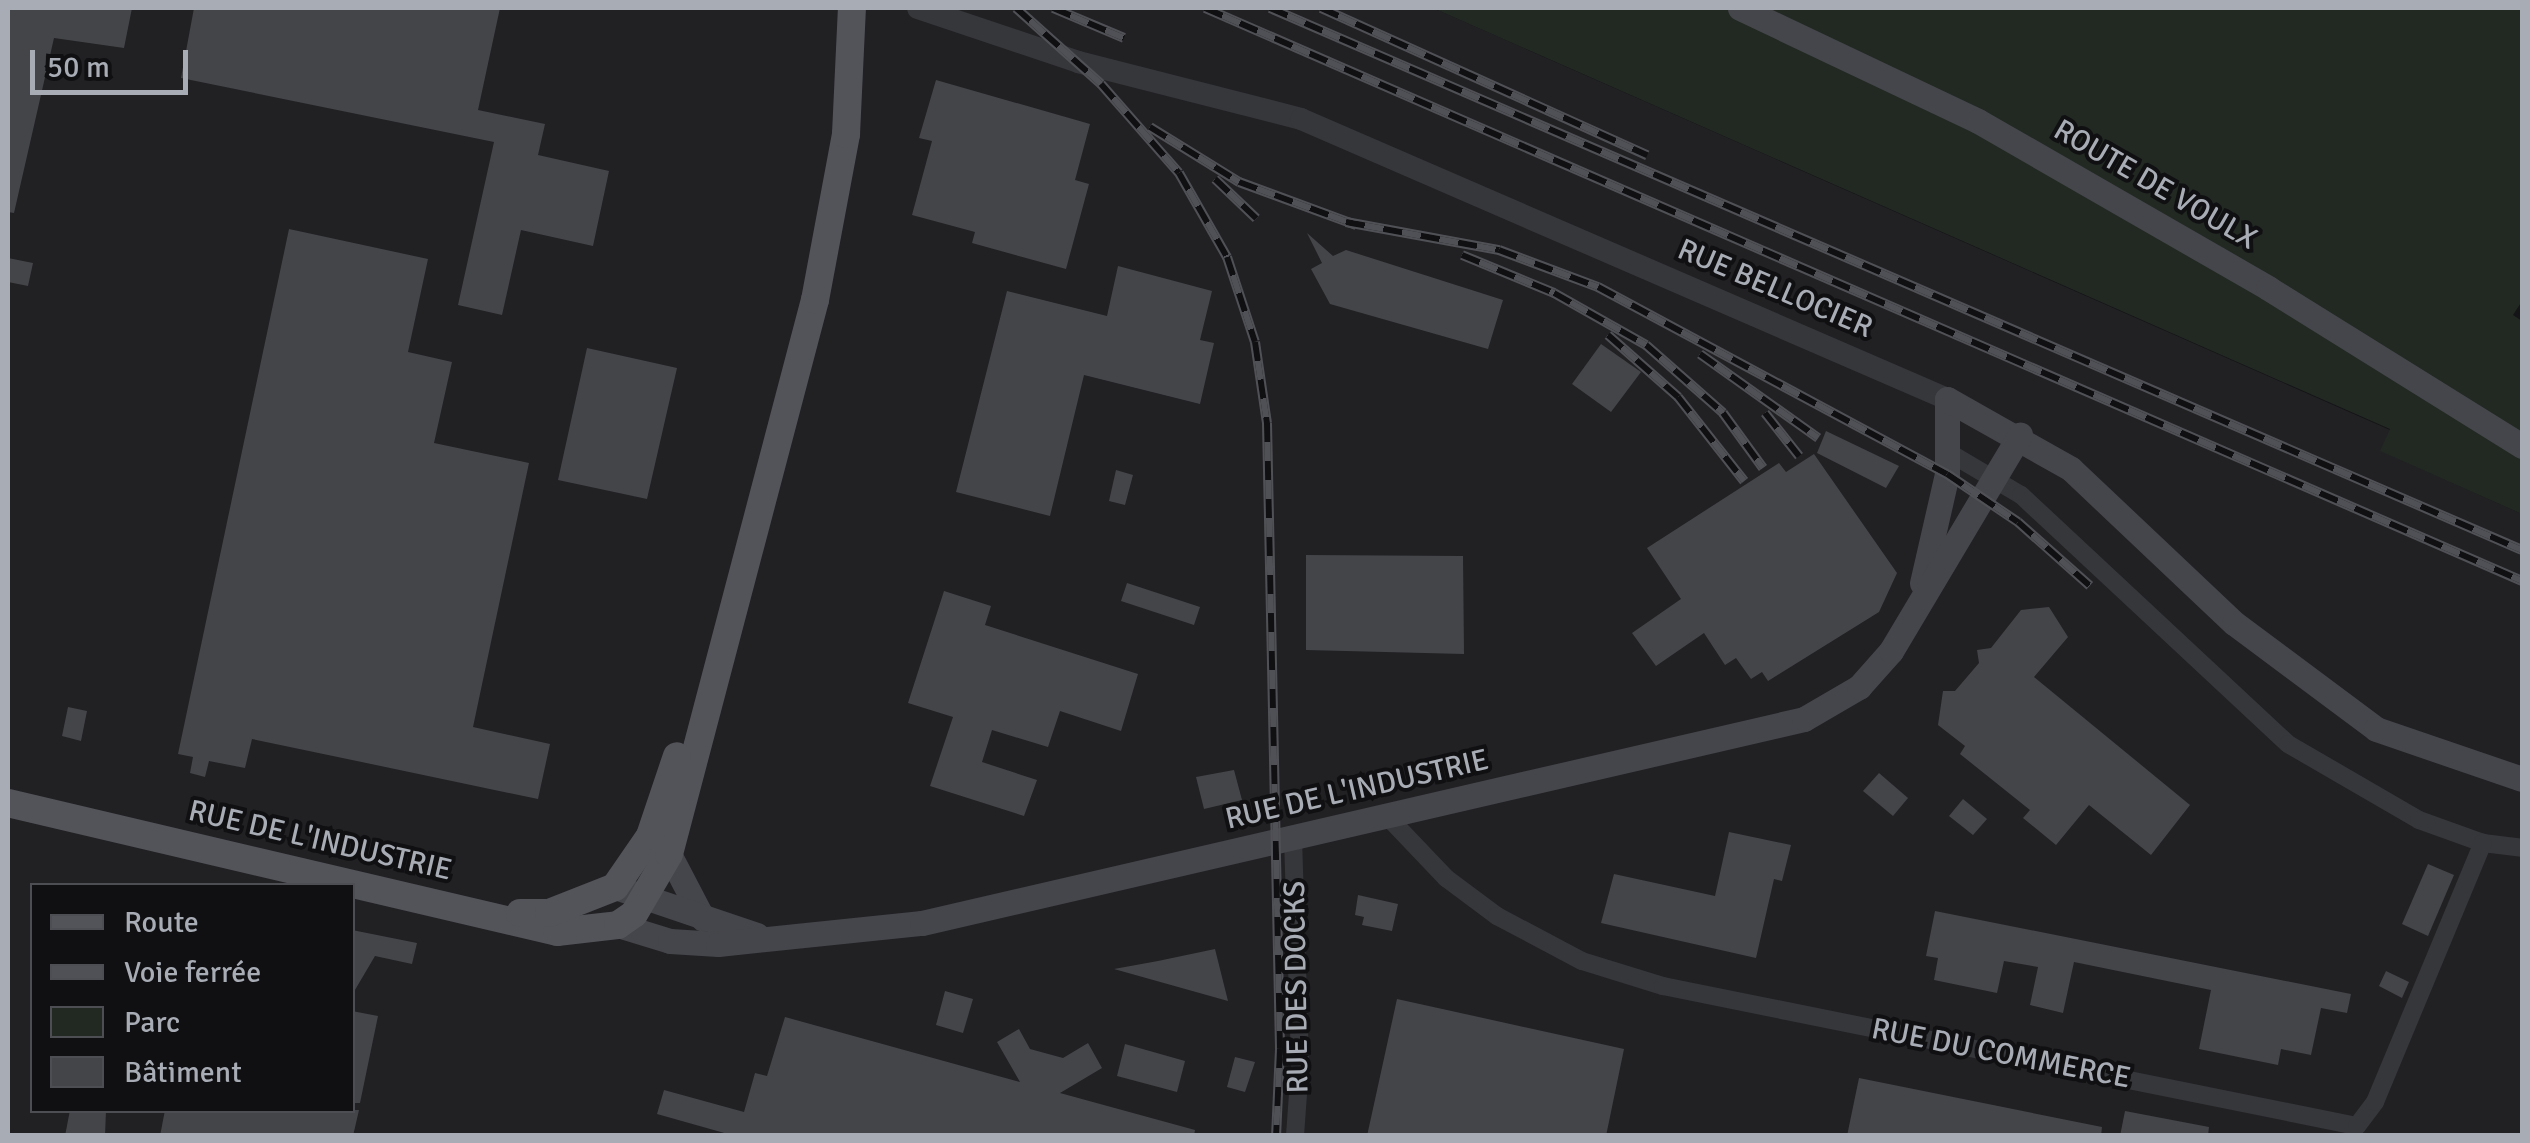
<!DOCTYPE html>
<html>
<head>
<meta charset="utf-8">
<style>
  body { margin:0 }
  #map { position:relative; width:2530px; height:1143px; overflow:hidden; background:#151517; font-family:Signika,sans-serif }
  div>[style] { position:absolute }
  .built>* { inset:0; background:#212124 }
  .green>* { inset:0; background:#222923 }
  .building>* { inset:0; background:#444549 }
  .minor>* { height:18px; margin:-9px; padding:0 9px; transform-origin:9px; border-radius:9px; background:#36373b }
  .tertiary>* { height:22px; margin:-11px; padding:0 11px; transform-origin:11px; border-radius:11px; background:#36373b }
  .secondary>* { height:25px; margin:-12.5px; padding:0 12.5px; transform-origin:12.5px; border-radius:12.5px; background:#45464b }
  .primary>* { height:28px; margin:-14px; padding:0 14px; transform-origin:14px; border-radius:14px; background:#53545a }
  .rail>* { height:10px; margin-top:-5px; transform-origin:0; background:repeating-linear-gradient(90deg,#101012 0 19px,#505156 0 38px); box-sizing:border-box; border-block:2px solid #505156 }
  span { translate:-50% -50%; white-space:nowrap; text-align:center; line-height:1.15; -webkit-text-stroke:8px #101012; paint-order:stroke }
  .street-label { font-size:30px; color:#a8acb5 }
  .frame { position:absolute; inset:0; border:10px solid #a8acb5; pointer-events:none }
  .legend { position:absolute; left:30px; top:883px; width:325px; height:230px; box-sizing:border-box; background:#101012; border:2px solid #4d4e53; margin:0; padding:12px 18px; list-style:none; font-size:30px; color:#a8acb5 }
  .legend li { display:flex; align-items:center; gap:20px; height:50px }
  .legend b { width:50px; border:2px solid #4d4e53 }
  .scale { position:absolute; left:30px; top:50px; width:158px; height:45px; box-sizing:border-box; border:5px solid #a8acb5; border-top:0; padding-left:12px; font-size:30px; line-height:35px; white-space:nowrap; color:#a8acb5; -webkit-text-stroke:8px #101012; paint-order:stroke }
</style>
</head>
<body>
<div id="map">
  <div class="built">
    <div style="clip-path:polygon(evenodd,8px 8px,1433px 8px,2390px 430px,2381px 451px,2522px 514px,2522px 1135px,8px 1135px,8px 8px,32px 886px,352px 886px,352px 1110px,32px 1110px,32px 886px)"></div>
  </div>
  <div class="green">
    <div style="clip-path:polygon(1433px 8px,2522px 8px,2522px 301px,2513px 315px,2522px 321px,2522px 514px,2380px 451px,2390px 429px)"></div>
  </div>
  <div class="building">
    <div style="clip-path:polygon(8px 8px,132px 8px,124px 48px,54px 38px,14px 213px,8px 212px)"></div>
    <div style="clip-path:polygon(194px 8px,500px 8px,478px 110px,545px 124px,538px 155px,609px 171px,593px 246px,521px 230px,502px 315px,458px 305px,494px 142px,181px 78px)"></div>
    <div style="clip-path:polygon(936px 80px,1090px 124px,1075px 180px,1089px 184px,1066px 269px,972px 243px,975px 232px,912px 215px,932px 141px,919px 138px)"></div>
    <div style="clip-path:polygon(289px 229px,428px 259px,408px 352px,452px 362px,434px 443px,529px 463px,473px 727px,550px 744px,538px 799px,252px 739px,245px 768px,209px 761px,205px 777px,190px 773px,193px 757px,178px 754px)"></div>
    <div style="clip-path:polygon(1307px 233px,1333px 256px,1346px 250px,1503px 300px,1488px 349px,1330px 304px,1311px 269px,1322px 263px)"></div>
    <div style="clip-path:polygon(8px 258px,33px 263px,28px 286px,8px 282px)"></div>
    <div style="clip-path:polygon(1118px 266px,1212px 291px,1200px 340px,1214px 343px,1200px 404px,1084px 375px,1050px 516px,956px 492px,1007px 291px,1107px 316px)"></div>
    <div style="clip-path:polygon(1601px 344px,1641px 372px,1611px 412px,1572px 384px)"></div>
    <div style="clip-path:polygon(587px 348px,677px 368px,647px 499px,558px 480px)"></div>
    <div style="clip-path:polygon(1826px 431px,1899px 466px,1886px 488px,1817px 453px)"></div>
    <div style="clip-path:polygon(1814px 454px,1897px 573px,1879px 612px,1768px 681px,1762px 672px,1751px 679px,1736px 658px,1725px 665px,1704px 633px,1656px 666px,1632px 633px,1681px 599px,1647px 548px,1779px 463px,1786px 472px)"></div>
    <div style="clip-path:polygon(1116px 470px,1133px 475px,1125px 505px,1109px 501px)"></div>
    <div style="clip-path:polygon(1306px 555px,1463px 556px,1464px 654px,1306px 650px)"></div>
    <div style="clip-path:polygon(1127px 583px,1200px 607px,1194px 625px,1121px 601px)"></div>
    <div style="clip-path:polygon(944px 591px,991px 606px,985px 625px,1138px 674px,1121px 731px,1060px 711px,1048px 747px,992px 730px,982px 762px,1037px 780px,1024px 816px,930px 786px,953px 717px,908px 703px)"></div>
    <div style="clip-path:polygon(2049px 607px,2068px 637px,2034px 677px,2190px 805px,2151px 855px,2089px 805px,2056px 845px,2023px 818px,2030px 810px,1960px 754px,1965px 746px,1938px 725px,1943px 691px,1955px 691px,1979px 663px,1977px 650px,1991px 648px,2021px 610px)"></div>
    <div style="clip-path:polygon(68px 707px,87px 711px,81px 741px,62px 736px)"></div>
    <div style="clip-path:polygon(1234px 770px,1242px 800px,1204px 809px,1196px 777px)"></div>
    <div style="clip-path:polygon(1879px 773px,1908px 798px,1893px 816px,1863px 791px)"></div>
    <div style="clip-path:polygon(1963px 799px,1987px 819px,1973px 835px,1949px 816px)"></div>
    <div style="clip-path:polygon(1729px 832px,1791px 845px,1782px 881px,1774px 879px,1756px 958px,1601px 923px,1614px 874px,1715px 896px)"></div>
    <div style="clip-path:polygon(2428px 864px,2454px 875px,2428px 936px,2402px 924px)"></div>
    <div style="clip-path:polygon(1358px 895px,1398px 904px,1392px 931px,1362px 925px,1364px 917px,1355px 915px)"></div>
    <div style="clip-path:polygon(1935px 911px,2351px 994px,2347px 1013px,2321px 1008px,2311px 1055px,2281px 1049px,2278px 1065px,2199px 1049px,2211px 990px,2074px 962px,2063px 1013px,2030px 1005px,2038px 967px,2004px 961px,1997px 993px,1934px 980px,1938px 958px,1926px 956px)"></div>
    <div style="clip-path:polygon(352px 930px,417px 943px,412px 964px,375px 956px,352px 995px)"></div>
    <div style="clip-path:polygon(1215px 949px,1228px 1001px,1114px 969px,1158px 961px)"></div>
    <div style="clip-path:polygon(2386px 971px,2409px 982px,2402px 998px,2379px 986px)"></div>
    <div style="clip-path:polygon(945px 991px,973px 999px,963px 1033px,936px 1025px)"></div>
    <div style="clip-path:polygon(1397px 999px,1624px 1049px,1606px 1136px,1367px 1136px)"></div>
    <div style="clip-path:polygon(352px 1011px,378px 1016px,360px 1103px,352px 1103px)"></div>
    <div style="clip-path:polygon(785px 1017px,1020px 1082px,997px 1042px,1019px 1029px,1030px 1049px,1063px 1058px,1088px 1043px,1102px 1068px,1060px 1093px,1195px 1130px,1194px 1136px,735px 1136px,657px 1114px,664px 1090px,744px 1112px,755px 1073px,767px 1076px)"></div>
    <div style="clip-path:polygon(1125px 1044px,1185px 1061px,1177px 1092px,1117px 1076px)"></div>
    <div style="clip-path:polygon(1235px 1057px,1255px 1062px,1245px 1092px,1227px 1087px)"></div>
    <div style="clip-path:polygon(1859px 1078px,2102px 1127px,2101px 1136px,1847px 1136px)"></div>
    <div style="clip-path:polygon(70px 1110px,106px 1110px,105px 1136px,65px 1136px)"></div>
    <div style="clip-path:polygon(165px 1110px,359px 1110px,353px 1136px,160px 1136px)"></div>
    <div style="clip-path:polygon(2125px 1111px,2209px 1127px,2208px 1136px,2120px 1136px)"></div>
  </div>
  <div class="minor">
    <div style="left:1948px;top:452px;width:85px;rotate:30.5deg"></div>
    <div style="left:2021px;top:495px;width:365px;rotate:43deg"></div>
    <div style="left:2288px;top:744px;width:151px;rotate:30.1deg"></div>
    <div style="left:2419px;top:820px;width:68px;rotate:19.8deg"></div>
    <div style="left:2483px;top:843px;width:39px;rotate:7deg"></div>
    <div style="left:1387px;top:816px;width:86px;rotate:46.4deg"></div>
    <div style="left:1446px;top:878px;width:64px;rotate:36.7deg"></div>
    <div style="left:1497px;top:916px;width:96px;rotate:27.9deg"></div>
    <div style="left:1582px;top:961px;width:85px;rotate:17.2deg"></div>
    <div style="left:1663px;top:986px;width:708px;rotate:11.41deg"></div>
    <div style="left:2357px;top:1126px;width:30px;rotate:-53deg"></div>
    <div style="left:2375px;top:1102px;width:281px;rotate:-67.4deg"></div>
    <div style="left:1293px;top:838px;width:228px;rotate:88.2deg"></div>
    <div style="left:1300px;top:1066px;width:70px;rotate:94.1deg"></div>
  </div>
  <div class="tertiary">
    <div style="left:918px;top:8px;width:169px;rotate:18.6deg"></div>
    <div style="left:1078px;top:62px;width:230px;rotate:14.3deg"></div>
    <div style="left:1301px;top:119px;width:704px;rotate:23.43deg"></div>
  </div>
  <div class="secondary">
    <div style="left:1740px;top:8px;width:263px;rotate:25.4deg"></div>
    <div style="left:1978px;top:121px;width:335px;rotate:29.9deg"></div>
    <div style="left:2268px;top:288px;width:299px;rotate:31.9deg"></div>
    <div style="left:1922px;top:583px;width:112px;rotate:-77.1deg"></div>
    <div style="left:1947px;top:474px;width:75px;rotate:-90deg"></div>
    <div style="left:1947px;top:399px;width:142px;rotate:29.4deg"></div>
    <div style="left:2071px;top:469px;width:224px;rotate:43.4deg"></div>
    <div style="left:2234px;top:623px;width:177px;rotate:36.7deg"></div>
    <div style="left:2376px;top:729px;width:154px;rotate:18.9deg"></div>
    <div style="left:669px;top:854px;width:73px;rotate:62.4deg"></div>
    <div style="left:615px;top:887px;width:150px;rotate:18.7deg"></div>
    <div style="left:618px;top:925px;width:54px;rotate:17.1deg"></div>
    <div style="left:670px;top:941px;width:48px;rotate:3.6deg"></div>
    <div style="left:718px;top:944px;width:205px;rotate:-5.9deg"></div>
    <div style="left:922px;top:923px;width:905px;rotate:-13.02deg"></div>
    <div style="left:1804px;top:719px;width:64px;rotate:-30.2deg"></div>
    <div style="left:1859px;top:687px;width:48px;rotate:-48.4deg"></div>
    <div style="left:1891px;top:651px;width:252px;rotate:-59.2deg"></div>
  </div>
  <div class="primary">
    <div style="left:8px;top:803px;width:564px;rotate:13.22deg"></div>
    <div style="left:557px;top:932px;width:61px;rotate:-6.5deg"></div>
    <div style="left:618px;top:925px;width:19px;rotate:-35deg"></div>
    <div style="left:634px;top:914px;width:69px;rotate:-59.7deg"></div>
    <div style="left:669px;top:854px;width:573px;rotate:-75.24deg"></div>
    <div style="left:815px;top:300px;width:169px;rotate:-79.4deg"></div>
    <div style="left:846px;top:134px;width:126px;rotate:-87.3deg"></div>
    <div style="left:520px;top:913px;width:29px"></div>
    <div style="left:549px;top:913px;width:71px;rotate:-21.5deg"></div>
    <div style="left:615px;top:887px;width:62px;rotate:-55.5deg"></div>
    <div style="left:650px;top:836px;width:84px;rotate:-71.4deg"></div>
  </div>
  <div class="rail">
    <div style="left:1016px;top:8px;width:114px;rotate:41.8deg"></div>
    <div style="left:1101px;top:84px;width:118px;rotate:48.8deg"></div>
    <div style="left:1179px;top:173px;width:97px;rotate:60.3deg"></div>
    <div style="left:1227px;top:257px;width:89px;rotate:71.8deg"></div>
    <div style="left:1255px;top:342px;width:82px;rotate:81.6deg"></div>
    <div style="left:1267px;top:423px;width:626px;rotate:88.81deg"></div>
    <div style="left:1280px;top:1049px;width:87px;rotate:92.6deg"></div>
    <div style="left:1053px;top:8px;width:77px;rotate:22.9deg"></div>
    <div style="left:1205px;top:8px;width:1436px;rotate:23.51deg"></div>
    <div style="left:1270px;top:8px;width:1364px;rotate:23.41deg"></div>
    <div style="left:1321px;top:8px;width:358px;rotate:24.3deg"></div>
    <div style="left:1150px;top:127px;width:105px;rotate:31.7deg"></div>
    <div style="left:1239px;top:182px;width:125px;rotate:20.2deg"></div>
    <div style="left:1215px;top:179px;width:57px;rotate:43.6deg"></div>
    <div style="left:1346px;top:222px;width:156px;rotate:10.4deg"></div>
    <div style="left:1499px;top:250px;width:106px;rotate:20.5deg"></div>
    <div style="left:1598px;top:287px;width:396px;rotate:28.2deg"></div>
    <div style="left:1947px;top:474px;width:86px;rotate:34.1deg"></div>
    <div style="left:2018px;top:522px;width:96px;rotate:41.6deg"></div>
    <div style="left:1462px;top:255px;width:100px;rotate:22.4deg"></div>
    <div style="left:1554px;top:293px;width:106px;rotate:29.5deg"></div>
    <div style="left:1646px;top:345px;width:103px;rotate:41.4deg"></div>
    <div style="left:1723px;top:413px;width:68px;rotate:54deg"></div>
    <div style="left:1608px;top:335px;width:94px;rotate:41.5deg"></div>
    <div style="left:1678px;top:397px;width:107px;rotate:51.8deg"></div>
    <div style="left:1700px;top:354px;width:145px;rotate:35.4deg"></div>
    <div style="left:1765px;top:413px;width:55px;rotate:51.7deg"></div>
  </div>
  <div class="street-label">
    <span style="left:2155px;top:185px;rotate:30deg">ROUTE DE VOULX</span>
    <span style="left:1775px;top:289px;rotate:23deg">RUE BELLOCIER</span>
    <span style="left:1357px;top:790px;rotate:-13deg">RUE DE L'INDUSTRIE</span>
    <span style="left:320px;top:841px;rotate:13deg">RUE DE L'INDUSTRIE</span>
    <span style="left:1297px;top:987px;rotate:-91deg">RUE DES DOCKS</span>
    <span style="left:2001px;top:1054px;rotate:11deg">RUE DU COMMERCE</span>
  </div>
  <div class="frame"></div>
  <ul class="legend">
  <li><b style="height:12px;background:#53545a"></b>Route</li>
  <li><b style="height:12px;background:#505156"></b>Voie ferrée</li>
  <li><b style="height:28px;background:#222923"></b>Parc</li>
  <li><b style="height:28px;background:#444549"></b>Bâtiment</li>
  </ul>
  <div class="scale">50 m</div>
</div>
</body>
</html>
